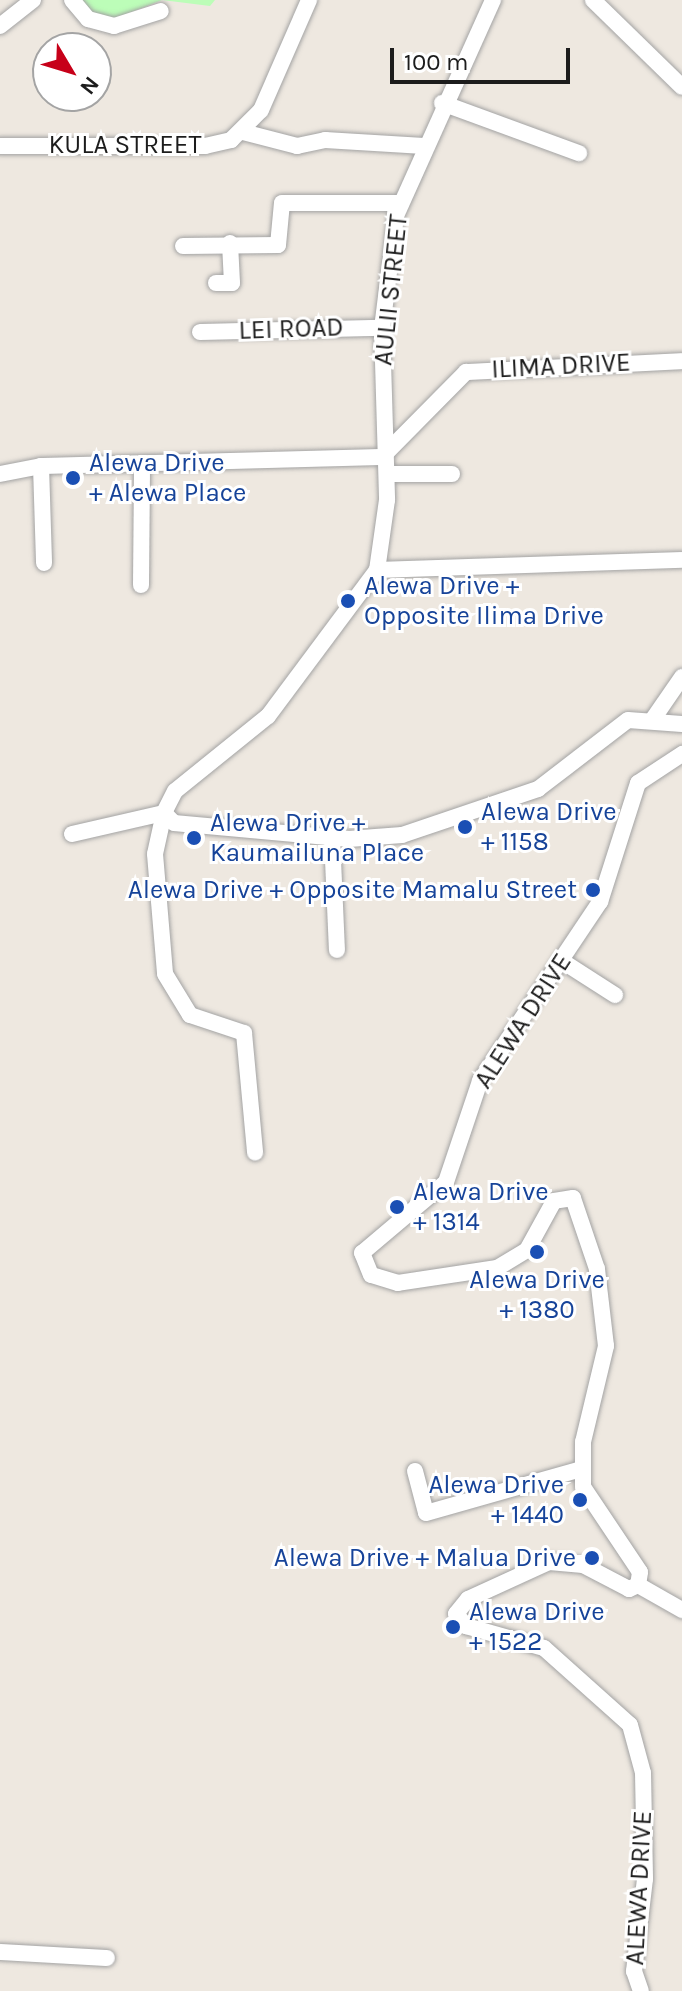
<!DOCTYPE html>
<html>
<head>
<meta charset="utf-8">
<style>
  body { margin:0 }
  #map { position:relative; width:682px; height:1991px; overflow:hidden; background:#eee8e0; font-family:Karla,sans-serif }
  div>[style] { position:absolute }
  .park>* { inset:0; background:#bcfdb8 }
  .roads { filter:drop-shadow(0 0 2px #a3a3a3) drop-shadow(0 0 2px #a3a3a3) }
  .minor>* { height:16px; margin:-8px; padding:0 8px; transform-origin:8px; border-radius:8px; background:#fff }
  .dots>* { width:22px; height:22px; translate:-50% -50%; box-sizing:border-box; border:4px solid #fff; border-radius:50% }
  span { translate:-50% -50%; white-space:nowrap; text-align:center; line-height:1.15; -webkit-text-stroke:6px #fff; paint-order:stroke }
  .street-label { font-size:26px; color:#1c1c1c }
  .transit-label { font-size:26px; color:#164399 }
  .left { translate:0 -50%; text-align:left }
  .right { translate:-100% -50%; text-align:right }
  .north { position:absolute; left:32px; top:32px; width:80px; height:80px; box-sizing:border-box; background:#fff; border:2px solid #a4a4a4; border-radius:50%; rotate:128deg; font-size:22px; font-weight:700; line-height:32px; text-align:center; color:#1c1c1c }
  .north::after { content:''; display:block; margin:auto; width:28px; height:36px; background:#c70019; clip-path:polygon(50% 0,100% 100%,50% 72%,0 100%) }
  .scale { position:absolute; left:390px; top:48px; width:180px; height:36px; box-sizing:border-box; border:4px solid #1c1c1c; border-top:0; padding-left:10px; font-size:24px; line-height:28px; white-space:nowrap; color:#1c1c1c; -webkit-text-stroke:6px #fff; paint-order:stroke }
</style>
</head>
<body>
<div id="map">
  <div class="park">
    <div style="clip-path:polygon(77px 0,215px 0,210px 6px,162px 0,106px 22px,80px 10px)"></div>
  </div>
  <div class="roads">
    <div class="minor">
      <div style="left:72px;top:0;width:25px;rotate:50deg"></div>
      <div style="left:88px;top:19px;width:27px;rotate:15deg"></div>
      <div style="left:114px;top:26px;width:49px;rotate:-17.7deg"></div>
      <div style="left:493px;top:0;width:237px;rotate:114.2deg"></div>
      <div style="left:396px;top:216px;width:113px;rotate:97.1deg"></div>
      <div style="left:382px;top:328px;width:172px;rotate:88.3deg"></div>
      <div style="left:387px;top:500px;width:71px;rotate:98.1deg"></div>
      <div style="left:377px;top:570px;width:182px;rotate:126.7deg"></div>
      <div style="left:268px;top:716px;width:119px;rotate:141.1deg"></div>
      <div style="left:175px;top:791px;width:25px;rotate:117deg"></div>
      <div style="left:164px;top:813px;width:14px;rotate:45deg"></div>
      <div style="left:174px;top:823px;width:176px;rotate:5.2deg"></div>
      <div style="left:349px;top:839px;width:53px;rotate:-4.3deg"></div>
      <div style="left:402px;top:835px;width:144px;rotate:-18.7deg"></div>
      <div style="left:538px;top:789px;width:113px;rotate:-37.5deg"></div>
      <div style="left:628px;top:720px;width:54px;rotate:4.2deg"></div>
      <div style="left:593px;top:0;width:124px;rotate:44.3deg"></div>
      <div style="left:0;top:26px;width:42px;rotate:-38.2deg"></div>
      <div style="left:442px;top:103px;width:146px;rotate:20.1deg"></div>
      <div style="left:243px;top:132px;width:56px;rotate:14.5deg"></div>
      <div style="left:297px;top:146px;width:29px;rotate:-12deg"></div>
      <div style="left:325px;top:140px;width:99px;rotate:3.5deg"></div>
      <div style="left:0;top:146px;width:205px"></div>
      <div style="left:205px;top:146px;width:27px;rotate:-13deg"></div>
      <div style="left:231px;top:140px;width:42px;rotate:-45deg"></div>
      <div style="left:261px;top:110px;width:120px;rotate:-66.4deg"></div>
      <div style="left:183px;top:246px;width:95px;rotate:-0.6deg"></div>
      <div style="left:278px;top:245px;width:42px;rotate:-84.6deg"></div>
      <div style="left:282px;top:203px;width:119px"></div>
      <div style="left:216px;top:283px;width:16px"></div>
      <div style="left:232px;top:283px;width:40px;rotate:-92.9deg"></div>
      <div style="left:200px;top:332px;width:182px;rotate:-1.3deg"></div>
      <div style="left:41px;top:466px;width:97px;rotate:88.2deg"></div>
      <div style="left:0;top:474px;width:42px;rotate:-11deg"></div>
      <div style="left:41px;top:466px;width:341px;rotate:-1.5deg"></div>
      <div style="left:382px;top:457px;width:120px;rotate:-45.3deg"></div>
      <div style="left:466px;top:372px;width:216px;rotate:-2.9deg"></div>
      <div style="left:387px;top:474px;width:65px"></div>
      <div style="left:377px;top:570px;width:305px;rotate:-1.9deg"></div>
      <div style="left:141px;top:585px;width:121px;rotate:-89.5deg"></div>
      <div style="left:653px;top:719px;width:51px;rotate:-55.4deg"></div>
      <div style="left:164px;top:813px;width:42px;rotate:102.4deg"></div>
      <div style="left:155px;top:854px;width:120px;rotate:85.2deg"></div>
      <div style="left:165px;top:974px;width:48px;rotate:58.6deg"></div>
      <div style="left:190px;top:1015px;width:57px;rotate:18.4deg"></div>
      <div style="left:244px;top:1033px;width:120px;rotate:84.7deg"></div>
      <div style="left:72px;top:834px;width:94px;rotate:-12.9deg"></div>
      <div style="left:332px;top:837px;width:113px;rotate:87.5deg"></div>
      <div style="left:562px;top:961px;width:63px;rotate:32.7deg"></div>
      <div style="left:415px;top:1471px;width:43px;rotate:75.3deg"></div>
      <div style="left:426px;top:1513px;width:162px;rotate:-15.8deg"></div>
      <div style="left:638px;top:1585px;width:13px;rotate:-81deg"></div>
      <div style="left:640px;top:1572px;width:102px;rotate:-123.8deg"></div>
      <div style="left:583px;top:1487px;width:45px;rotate:-90deg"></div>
      <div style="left:583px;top:1442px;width:99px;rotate:-76.5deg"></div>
      <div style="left:606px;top:1346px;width:78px;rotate:-96.7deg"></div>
      <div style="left:597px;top:1269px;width:75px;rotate:-108.7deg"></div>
      <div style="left:573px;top:1198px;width:19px;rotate:171deg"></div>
      <div style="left:554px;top:1201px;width:56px;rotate:118.9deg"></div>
      <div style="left:527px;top:1250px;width:35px;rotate:149deg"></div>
      <div style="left:497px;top:1268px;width:100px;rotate:171.4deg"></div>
      <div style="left:398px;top:1283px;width:28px;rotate:-163deg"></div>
      <div style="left:371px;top:1275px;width:24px;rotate:-112deg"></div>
      <div style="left:362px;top:1253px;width:110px;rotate:-40.2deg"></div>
      <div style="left:446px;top:1182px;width:107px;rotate:-71.4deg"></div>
      <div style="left:480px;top:1081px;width:216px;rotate:-56.2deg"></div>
      <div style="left:600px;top:902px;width:125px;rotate:-72.3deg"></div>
      <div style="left:638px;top:783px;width:53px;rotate:-33.4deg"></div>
      <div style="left:638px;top:1585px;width:10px;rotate:156deg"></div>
      <div style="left:629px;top:1589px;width:52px;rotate:-152.4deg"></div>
      <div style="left:583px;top:1565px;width:34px;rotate:-175deg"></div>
      <div style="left:549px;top:1562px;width:89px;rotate:155.4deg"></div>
      <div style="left:468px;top:1599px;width:19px;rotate:129deg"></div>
      <div style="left:456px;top:1614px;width:16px;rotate:50deg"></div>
      <div style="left:466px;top:1626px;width:81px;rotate:15.8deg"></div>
      <div style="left:544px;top:1648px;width:115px;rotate:41.8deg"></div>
      <div style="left:630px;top:1725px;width:50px;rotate:74.8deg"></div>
      <div style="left:643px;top:1773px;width:106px;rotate:88.9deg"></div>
      <div style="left:645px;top:1879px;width:93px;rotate:96.8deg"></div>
      <div style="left:634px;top:1971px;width:21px;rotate:71deg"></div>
      <div style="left:638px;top:1585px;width:51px;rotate:29.6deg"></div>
      <div style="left:0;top:1952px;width:107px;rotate:3.2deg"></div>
    </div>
  </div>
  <div class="dots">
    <div style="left:73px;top:478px;background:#1a4fb4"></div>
    <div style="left:348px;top:601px;background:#1a4fb4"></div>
    <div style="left:465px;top:827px;background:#1a4fb4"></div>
    <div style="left:194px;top:838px;background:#1a4fb4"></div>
    <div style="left:593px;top:890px;background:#1a4fb4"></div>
    <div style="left:397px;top:1207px;background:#1a4fb4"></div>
    <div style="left:537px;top:1252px;background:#1a4fb4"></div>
    <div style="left:580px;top:1500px;background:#1a4fb4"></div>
    <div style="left:592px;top:1558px;background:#1a4fb4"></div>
    <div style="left:453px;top:1627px;background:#1a4fb4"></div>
  </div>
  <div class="street-label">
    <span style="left:125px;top:145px">KULA STREET</span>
    <span style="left:391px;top:290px;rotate:-84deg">AULII STREET</span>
    <span style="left:291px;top:329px;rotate:-2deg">LEI ROAD</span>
    <span style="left:561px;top:366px;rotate:-3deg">ILIMA DRIVE</span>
    <span style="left:523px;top:1021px;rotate:-57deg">ALEWA DRIVE</span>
    <span style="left:639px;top:1888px;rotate:-87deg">ALEWA DRIVE</span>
  </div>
  <div class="transit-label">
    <span class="left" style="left:89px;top:478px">Alewa Drive<br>+ Alewa Place</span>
    <span class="left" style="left:364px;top:601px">Alewa Drive +<br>Opposite Ilima Drive</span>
    <span class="left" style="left:481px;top:827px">Alewa Drive<br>+ 1158</span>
    <span class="left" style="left:210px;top:838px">Alewa Drive +<br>Kaumailuna Place</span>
    <span class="right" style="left:577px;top:890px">Alewa Drive + Opposite Mamalu Street</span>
    <span class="left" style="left:413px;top:1207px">Alewa Drive<br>+ 1314</span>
    <span style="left:537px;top:1295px">Alewa Drive<br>+ 1380</span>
    <span class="right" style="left:564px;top:1500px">Alewa Drive<br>+ 1440</span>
    <span class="right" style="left:576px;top:1558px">Alewa Drive + Malua Drive</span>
    <span class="left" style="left:469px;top:1627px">Alewa Drive<br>+ 1522</span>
  </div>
  <div class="north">N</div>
  <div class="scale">100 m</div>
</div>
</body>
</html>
